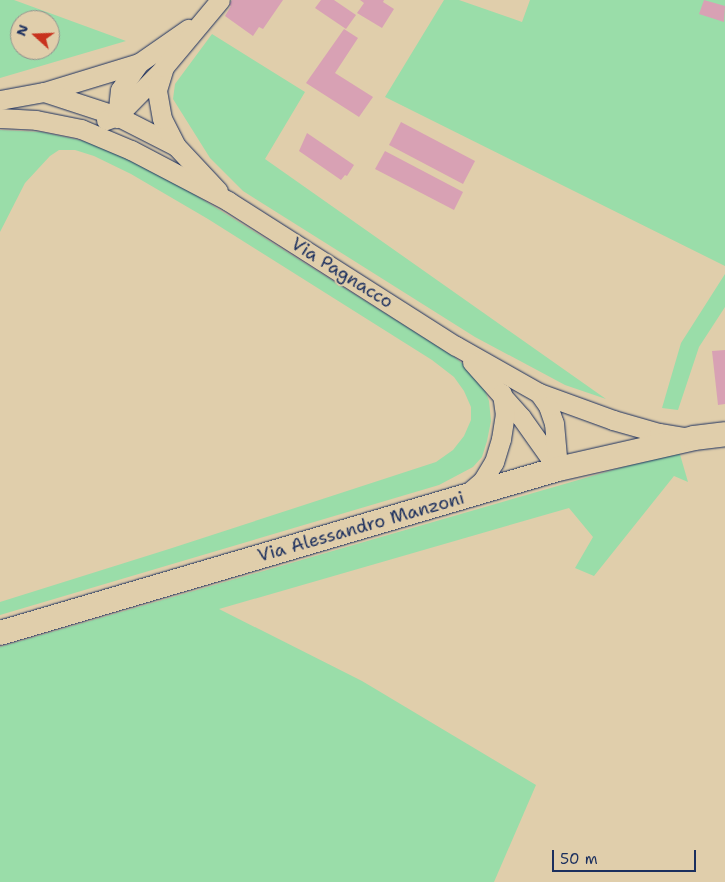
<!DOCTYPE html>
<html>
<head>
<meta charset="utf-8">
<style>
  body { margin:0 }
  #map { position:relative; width:725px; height:882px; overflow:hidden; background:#e0ceab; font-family:"Shantell Sans",sans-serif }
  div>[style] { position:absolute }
  .green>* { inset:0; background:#9adda9 }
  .building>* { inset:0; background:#d8a1b4 }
  .roads { filter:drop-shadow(0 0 1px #1b2f5e) drop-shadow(0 0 1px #1b2f5e) }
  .minor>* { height:19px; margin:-9.5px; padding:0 9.5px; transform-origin:9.5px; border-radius:9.5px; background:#e0ceab }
  .tertiary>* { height:24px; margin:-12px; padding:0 12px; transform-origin:12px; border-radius:12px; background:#e0ceab }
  span { translate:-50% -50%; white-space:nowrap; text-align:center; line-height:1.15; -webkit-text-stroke:4px #e0ceab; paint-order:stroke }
  .street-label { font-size:18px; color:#1b2f5e }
  .north { position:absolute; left:10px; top:10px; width:50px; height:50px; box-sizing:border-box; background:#e0ceab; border:1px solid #918e8c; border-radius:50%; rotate:290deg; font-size:14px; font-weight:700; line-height:20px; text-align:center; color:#1b2f5e }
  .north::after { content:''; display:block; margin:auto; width:18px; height:22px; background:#c8321e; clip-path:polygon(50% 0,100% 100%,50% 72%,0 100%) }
  .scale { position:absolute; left:552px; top:850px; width:144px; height:22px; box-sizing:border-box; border:2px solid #1b2f5e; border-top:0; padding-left:6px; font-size:15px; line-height:18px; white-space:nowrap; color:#1b2f5e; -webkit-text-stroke:4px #e0ceab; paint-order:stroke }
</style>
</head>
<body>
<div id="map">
  <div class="green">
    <div style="clip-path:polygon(evenodd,0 0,14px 0,126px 41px,0 78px,0 0,20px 20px,50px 20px,50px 50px,20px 50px,20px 20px)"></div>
    <div style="clip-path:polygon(444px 0,459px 0,522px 22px,530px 0,725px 0,725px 266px,385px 97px)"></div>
    <div style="clip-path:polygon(212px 34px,305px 92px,265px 159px,606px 399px,565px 385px,475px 337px,243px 191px,210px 158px,173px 99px,175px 84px)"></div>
    <div style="clip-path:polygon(0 130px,41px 132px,98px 144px,160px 173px,452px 355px,468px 368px,482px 383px,489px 401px,491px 421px,487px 441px,482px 457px,473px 467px,439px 485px,0 615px,0 602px,169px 549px,436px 462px,453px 450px,464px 436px,471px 420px,471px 407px,464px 391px,454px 377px,432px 360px,208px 219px,131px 174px,94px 156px,75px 150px,59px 150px,50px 156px,25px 183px,0 232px)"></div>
    <div style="clip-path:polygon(725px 274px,725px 307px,699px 347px,678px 410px,662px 408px,681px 343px)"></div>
    <div style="clip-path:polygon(679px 451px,688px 482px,674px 476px,594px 576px,575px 568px,593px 537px,569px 508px,219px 609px,362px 681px,536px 785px,494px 882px,0 882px,0 647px)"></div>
  </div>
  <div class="building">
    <div style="clip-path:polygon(232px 0,283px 0,263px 29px,259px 27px,253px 36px,225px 16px,231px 6px,229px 5px)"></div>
    <div style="clip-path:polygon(321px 0,334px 0,356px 15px,346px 29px,315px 8px)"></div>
    <div style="clip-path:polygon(360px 0,384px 0,383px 2px,394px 9px,382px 28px,357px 13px,364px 3px)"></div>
    <div style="clip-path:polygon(704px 0,725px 6px,724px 22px,699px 14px)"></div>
    <div style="clip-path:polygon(344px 29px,358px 38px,335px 73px,373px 97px,359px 117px,306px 83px)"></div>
    <div style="clip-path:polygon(401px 122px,475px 161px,463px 184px,389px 145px)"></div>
    <div style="clip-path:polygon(307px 133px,354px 165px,347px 176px,345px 175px,341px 180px,299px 151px)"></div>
    <div style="clip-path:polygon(385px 151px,463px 192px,454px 210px,375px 169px)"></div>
    <div style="clip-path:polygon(725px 350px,725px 404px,718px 405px,712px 351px)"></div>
  </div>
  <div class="roads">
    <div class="minor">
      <div style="left:44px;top:92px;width:99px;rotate:-17deg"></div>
      <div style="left:139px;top:63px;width:60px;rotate:-34.8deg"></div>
      <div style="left:0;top:100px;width:45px;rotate:-10.3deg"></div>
      <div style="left:44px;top:92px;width:77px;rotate:18.2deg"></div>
      <div style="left:117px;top:116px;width:66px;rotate:27deg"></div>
      <div style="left:0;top:118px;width:36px;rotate:3deg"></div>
      <div style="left:36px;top:120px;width:46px;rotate:11.3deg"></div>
      <div style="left:81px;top:129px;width:54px;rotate:22.8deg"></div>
      <div style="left:131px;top:150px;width:110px;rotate:27.7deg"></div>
      <div style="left:228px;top:201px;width:270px;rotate:32.5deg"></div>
      <div style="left:456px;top:346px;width:95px;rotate:29.5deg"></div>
      <div style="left:539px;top:393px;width:79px;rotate:20deg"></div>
      <div style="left:613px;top:420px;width:48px;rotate:15.8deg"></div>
      <div style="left:659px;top:433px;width:26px;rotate:9deg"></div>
      <div style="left:117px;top:118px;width:28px;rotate:-84deg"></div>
      <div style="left:120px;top:90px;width:33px;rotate:-55deg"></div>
      <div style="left:106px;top:120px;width:12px;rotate:-20deg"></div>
      <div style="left:117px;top:116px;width:63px;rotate:-45.6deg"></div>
      <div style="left:218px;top:191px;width:62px;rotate:-133deg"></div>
      <div style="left:176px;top:146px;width:30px;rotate:-117deg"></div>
      <div style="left:162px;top:119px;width:29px;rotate:-100deg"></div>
      <div style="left:157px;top:90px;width:24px;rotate:-73deg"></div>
      <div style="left:164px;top:67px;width:87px;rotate:-50.1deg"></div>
      <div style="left:472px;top:362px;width:74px;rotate:48.3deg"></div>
      <div style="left:521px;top:417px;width:64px;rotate:54.6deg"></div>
      <div style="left:539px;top:393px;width:16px;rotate:55deg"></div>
      <div style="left:548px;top:406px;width:18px;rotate:71deg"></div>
      <div style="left:554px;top:423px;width:45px;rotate:84.9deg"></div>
      <div style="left:466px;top:495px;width:23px;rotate:-41deg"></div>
      <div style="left:483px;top:480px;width:21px;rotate:-59deg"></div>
      <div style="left:494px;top:462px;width:24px;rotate:-73deg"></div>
      <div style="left:501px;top:439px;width:24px;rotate:-81deg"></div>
      <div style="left:505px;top:415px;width:22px;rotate:-98deg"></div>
    </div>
    <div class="tertiary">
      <div style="left:0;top:633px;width:582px;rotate:-16.38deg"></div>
      <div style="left:558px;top:469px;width:139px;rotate:-12.8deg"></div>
      <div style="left:694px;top:438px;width:31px;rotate:-7deg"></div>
    </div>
  </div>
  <div class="street-label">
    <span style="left:342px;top:273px;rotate:32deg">Via Pagnacco</span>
    <span style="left:361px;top:527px;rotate:-16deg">Via Alessandro Manzoni</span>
  </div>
  <div class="north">N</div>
  <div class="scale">50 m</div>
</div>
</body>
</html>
